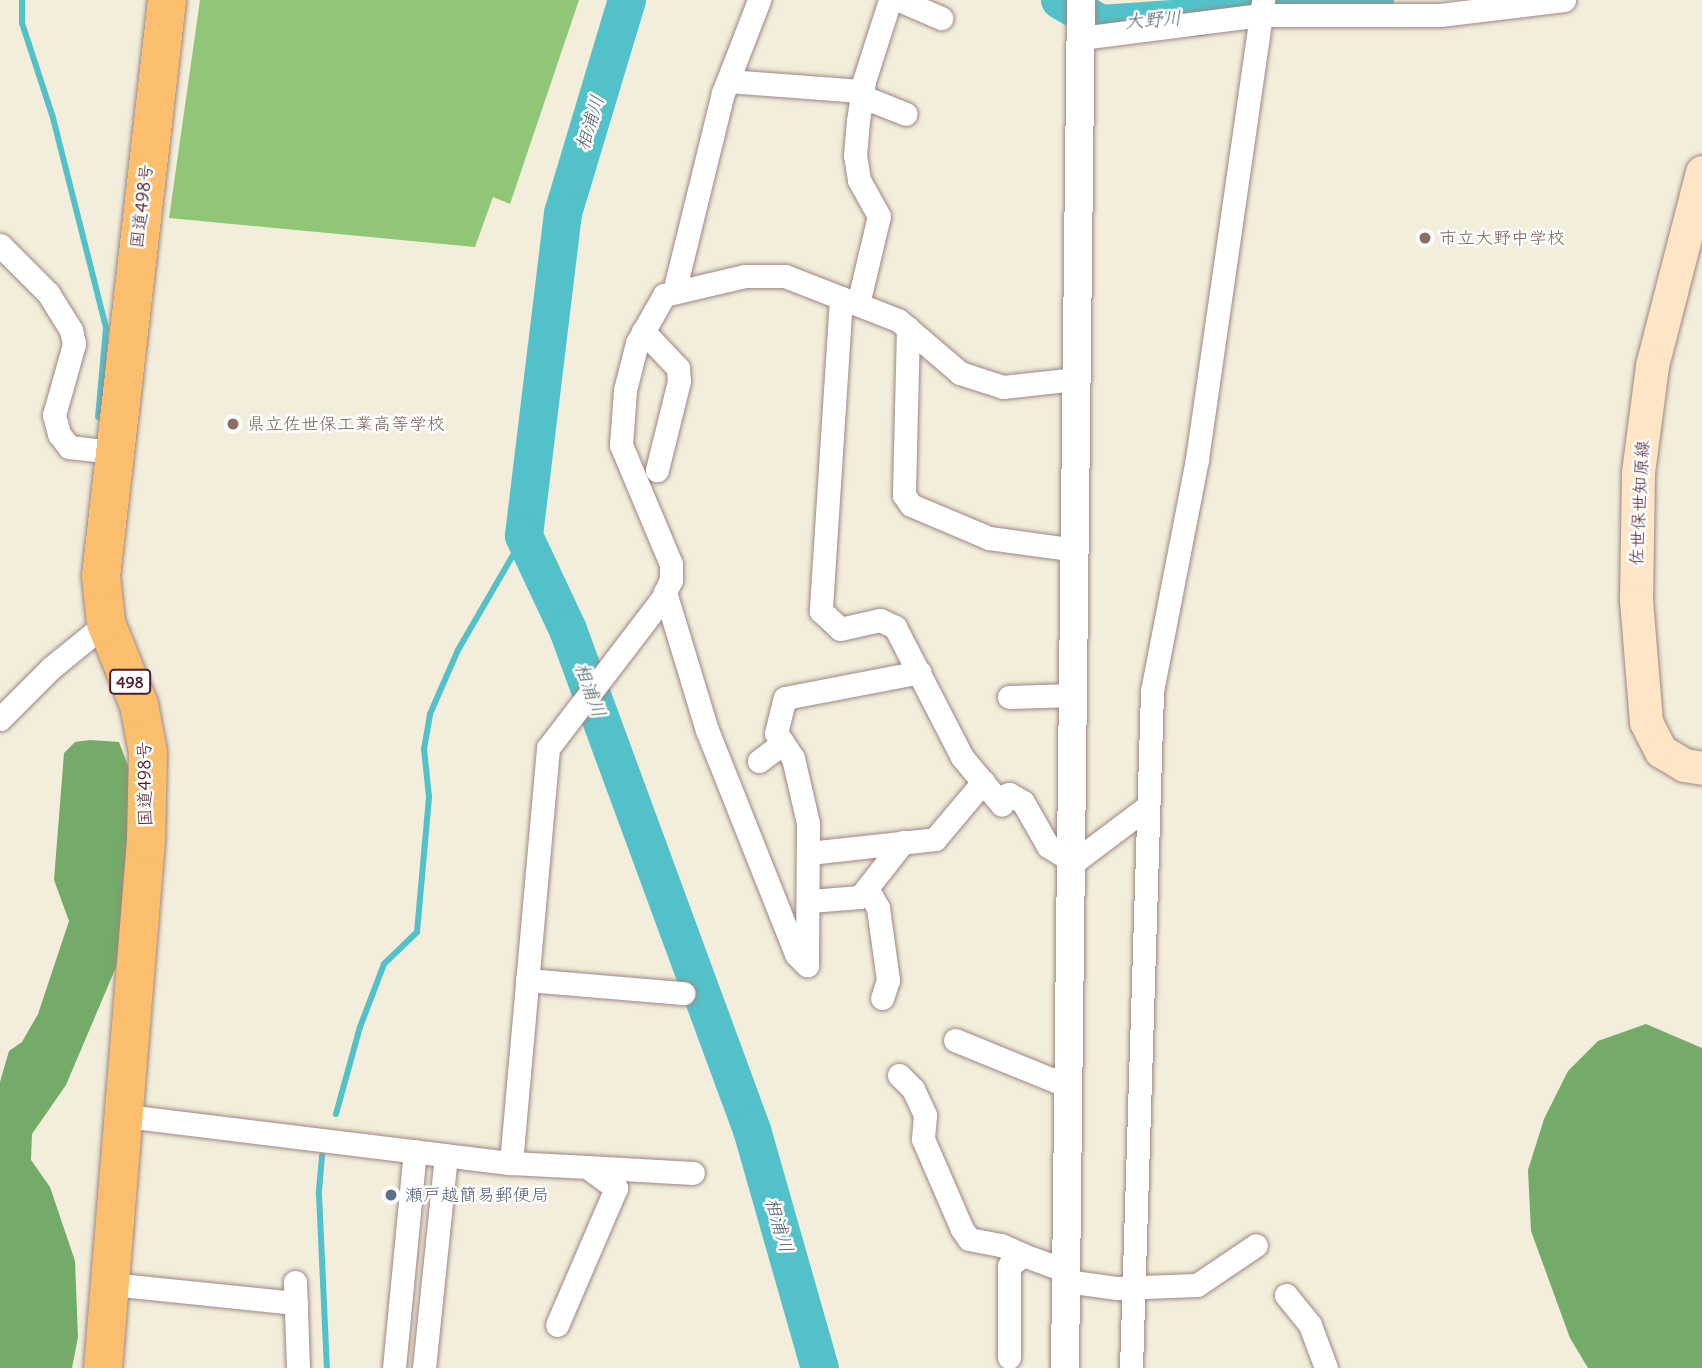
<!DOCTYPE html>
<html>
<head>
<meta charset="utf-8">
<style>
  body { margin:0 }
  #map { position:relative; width:1702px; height:1368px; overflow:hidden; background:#f2eedb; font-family:Delius,"Klee One",sans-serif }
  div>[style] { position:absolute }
  .green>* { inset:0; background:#91c678 }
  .forest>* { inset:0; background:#74ab68 }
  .stream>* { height:6px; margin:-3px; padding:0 3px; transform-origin:3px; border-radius:3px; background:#53c1c9 }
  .river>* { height:38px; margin:-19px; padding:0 19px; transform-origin:19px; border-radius:19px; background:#53c1c9 }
  .roads { filter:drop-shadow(0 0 2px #9e8683) drop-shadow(0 0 2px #9e8683) }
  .minor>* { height:23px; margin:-11.5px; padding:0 11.5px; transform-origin:11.5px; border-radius:11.5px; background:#fff }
  .tertiary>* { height:28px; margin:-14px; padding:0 14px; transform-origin:14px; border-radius:14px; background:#fff }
  .secondary>* { height:33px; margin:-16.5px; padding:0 16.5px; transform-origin:16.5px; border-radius:16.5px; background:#fde5c5 }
  .trunk>* { height:38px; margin:-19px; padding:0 19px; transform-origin:19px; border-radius:19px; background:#fabe6d }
  .dots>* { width:19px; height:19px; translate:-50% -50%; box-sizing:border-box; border:4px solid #fff; border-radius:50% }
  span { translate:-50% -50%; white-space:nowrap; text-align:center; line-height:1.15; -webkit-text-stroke:5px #fff; paint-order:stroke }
  .shield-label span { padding:2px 5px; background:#fff; border:2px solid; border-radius:5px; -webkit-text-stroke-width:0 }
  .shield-label { font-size:16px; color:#4a1f2b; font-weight:700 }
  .street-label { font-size:18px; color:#4a1f2b }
  .education-label { font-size:18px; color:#785e54 }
  .left { translate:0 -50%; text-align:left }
  .service-label { font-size:18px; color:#4e5e75 }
  .water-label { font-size:19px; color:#4e606a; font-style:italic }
</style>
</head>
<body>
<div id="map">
  <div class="green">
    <div style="clip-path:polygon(200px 0,579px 0,510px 204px,493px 197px,475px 247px,169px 218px)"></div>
  </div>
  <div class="forest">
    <div style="clip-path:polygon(90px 740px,119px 742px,130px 771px,128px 939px,66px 1085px,32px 1134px,31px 1160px,50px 1187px,75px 1261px,78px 1337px,72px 1368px,0 1368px,0 1082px,9px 1051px,22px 1042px,38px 1014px,69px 921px,54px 880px,64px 753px,75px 742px)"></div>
    <div style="clip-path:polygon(1646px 1024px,1702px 1048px,1702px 1368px,1588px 1368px,1570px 1338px,1531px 1231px,1528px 1170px,1544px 1119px,1568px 1071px,1598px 1041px)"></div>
  </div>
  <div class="stream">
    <div style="left:22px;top:0;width:23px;rotate:90deg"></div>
    <div style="left:22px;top:23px;width:100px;rotate:71.9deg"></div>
    <div style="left:53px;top:118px;width:217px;rotate:75.8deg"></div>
    <div style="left:106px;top:328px;width:89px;rotate:95.1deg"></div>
    <div style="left:336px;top:1114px;width:90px;rotate:-74.6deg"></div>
    <div style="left:360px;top:1027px;width:67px;rotate:-69.1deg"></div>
    <div style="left:384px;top:964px;width:46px;rotate:-44.1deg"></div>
    <div style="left:417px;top:932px;width:136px;rotate:-84.9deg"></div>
    <div style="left:429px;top:797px;width:48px;rotate:-95.9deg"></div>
    <div style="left:424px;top:749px;width:36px;rotate:-80deg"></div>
    <div style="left:430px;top:714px;width:70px;rotate:-66.4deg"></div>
    <div style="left:458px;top:650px;width:132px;rotate:-59.9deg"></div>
    <div style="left:322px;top:1156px;width:38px;rotate:95deg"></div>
    <div style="left:319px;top:1194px;width:174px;rotate:87.4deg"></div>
  </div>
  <div class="river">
    <div style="left:627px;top:0;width:222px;rotate:106.7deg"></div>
    <div style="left:563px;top:213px;width:325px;rotate:96.9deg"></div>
    <div style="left:524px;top:536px;width:104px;rotate:64.9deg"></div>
    <div style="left:568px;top:630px;width:533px;rotate:69.8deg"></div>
    <div style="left:752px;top:1130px;width:248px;rotate:74.1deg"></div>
    <div style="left:1060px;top:0;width:48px;rotate:30.3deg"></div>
    <div style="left:1101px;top:24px;width:99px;rotate:-4deg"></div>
    <div style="left:1200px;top:17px;width:53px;rotate:-15.4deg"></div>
    <div style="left:1251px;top:3px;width:124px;rotate:-1.4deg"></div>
  </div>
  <div class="roads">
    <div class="minor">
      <div style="left:899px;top:0;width:46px;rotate:23.2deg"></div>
      <div style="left:1081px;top:38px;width:181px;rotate:-7.3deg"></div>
      <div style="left:1261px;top:15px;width:179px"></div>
      <div style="left:1440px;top:15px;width:125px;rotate:-6.9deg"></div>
      <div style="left:728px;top:81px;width:133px;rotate:4.3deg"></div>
      <div style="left:861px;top:96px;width:48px;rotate:21.8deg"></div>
      <div style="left:0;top:245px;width:68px;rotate:45deg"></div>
      <div style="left:48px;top:293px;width:44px;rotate:58.1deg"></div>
      <div style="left:71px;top:330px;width:14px;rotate:78deg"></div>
      <div style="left:74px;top:344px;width:74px;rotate:105.7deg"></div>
      <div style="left:54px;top:415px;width:20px;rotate:75deg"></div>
      <div style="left:59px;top:434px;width:16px;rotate:52deg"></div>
      <div style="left:69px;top:447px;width:43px;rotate:6.6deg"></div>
      <div style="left:674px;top:292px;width:205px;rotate:-76.2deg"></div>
      <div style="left:723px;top:93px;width:100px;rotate:-68.8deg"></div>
      <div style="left:841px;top:298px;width:314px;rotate:93.7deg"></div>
      <div style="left:821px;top:611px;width:26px;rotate:43deg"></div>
      <div style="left:840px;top:629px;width:41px;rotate:-12.7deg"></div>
      <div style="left:880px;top:620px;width:17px;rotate:25deg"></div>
      <div style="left:895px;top:627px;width:146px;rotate:62.7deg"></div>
      <div style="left:962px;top:757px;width:62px;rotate:50.2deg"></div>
      <div style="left:858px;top:304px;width:90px;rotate:-76.6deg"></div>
      <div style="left:879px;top:216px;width:41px;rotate:-119.1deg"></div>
      <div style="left:859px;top:180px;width:25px;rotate:-99deg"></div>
      <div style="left:855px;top:155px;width:34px;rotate:-85deg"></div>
      <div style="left:858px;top:121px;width:40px;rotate:-81.5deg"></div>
      <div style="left:864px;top:81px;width:85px;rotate:-72.2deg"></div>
      <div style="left:908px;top:328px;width:167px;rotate:91.4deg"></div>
      <div style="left:904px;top:495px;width:12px;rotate:55deg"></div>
      <div style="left:911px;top:505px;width:85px;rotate:22.9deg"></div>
      <div style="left:989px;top:538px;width:87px;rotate:7.9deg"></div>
      <div style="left:643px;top:331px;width:51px;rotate:46.6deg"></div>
      <div style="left:678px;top:368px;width:13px;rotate:86deg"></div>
      <div style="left:679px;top:381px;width:92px;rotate:103.9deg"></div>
      <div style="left:665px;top:592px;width:144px;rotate:73.1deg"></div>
      <div style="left:707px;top:730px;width:241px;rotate:68.3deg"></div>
      <div style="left:796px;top:954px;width:16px;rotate:45deg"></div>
      <div style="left:807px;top:965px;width:142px;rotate:-89.6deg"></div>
      <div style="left:808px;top:823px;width:67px;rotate:-103deg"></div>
      <div style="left:793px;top:758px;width:30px;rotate:-124deg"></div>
      <div style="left:776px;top:733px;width:36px;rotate:-76deg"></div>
      <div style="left:785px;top:698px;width:137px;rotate:-10.9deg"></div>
      <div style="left:1009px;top:697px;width:66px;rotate:-1.7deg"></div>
      <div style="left:0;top:719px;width:72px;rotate:-45deg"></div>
      <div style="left:51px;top:668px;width:71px;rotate:-39.3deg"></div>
      <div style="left:759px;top:761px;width:30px;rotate:-37deg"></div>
      <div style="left:997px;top:798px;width:13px;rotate:-18deg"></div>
      <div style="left:1009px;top:794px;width:16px;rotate:30deg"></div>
      <div style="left:1023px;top:802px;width:51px;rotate:60.4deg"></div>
      <div style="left:1048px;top:846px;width:31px;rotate:32deg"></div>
      <div style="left:1074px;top:862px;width:91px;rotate:-37deg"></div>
      <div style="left:809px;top:853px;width:127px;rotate:-6.3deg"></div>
      <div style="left:935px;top:839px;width:75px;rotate:-49.9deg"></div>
      <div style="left:867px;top:888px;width:23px;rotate:61deg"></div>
      <div style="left:878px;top:908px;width:73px;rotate:82.1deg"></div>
      <div style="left:888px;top:980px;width:19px;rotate:108deg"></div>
      <div style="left:810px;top:901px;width:50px;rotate:-4.6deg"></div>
      <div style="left:860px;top:897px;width:70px;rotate:-52deg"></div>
      <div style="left:527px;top:980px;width:157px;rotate:4.8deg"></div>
      <div style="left:955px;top:1040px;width:124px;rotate:22.2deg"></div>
      <div style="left:899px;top:1075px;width:20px;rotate:45deg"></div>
      <div style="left:913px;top:1089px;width:29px;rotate:65deg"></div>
      <div style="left:925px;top:1115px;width:24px;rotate:95deg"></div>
      <div style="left:923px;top:1139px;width:98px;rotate:66.6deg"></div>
      <div style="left:962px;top:1229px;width:12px;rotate:55deg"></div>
      <div style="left:969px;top:1239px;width:33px;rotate:11deg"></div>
      <div style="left:1001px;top:1245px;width:24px;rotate:24deg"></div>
      <div style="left:126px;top:1116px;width:388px;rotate:7deg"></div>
      <div style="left:511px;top:1163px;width:76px;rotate:3deg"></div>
      <div style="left:587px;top:1167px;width:36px;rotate:36deg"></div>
      <div style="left:616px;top:1188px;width:149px;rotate:113.3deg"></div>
      <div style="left:511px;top:1163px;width:417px;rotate:-84.9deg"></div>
      <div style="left:548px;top:748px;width:188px;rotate:-52.6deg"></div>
      <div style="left:662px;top:599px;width:21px;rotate:-65deg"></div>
      <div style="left:671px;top:580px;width:16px;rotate:-90deg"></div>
      <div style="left:671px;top:564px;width:129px;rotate:-112.8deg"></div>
      <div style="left:621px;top:445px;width:55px;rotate:-85.8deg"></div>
      <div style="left:625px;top:390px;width:49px;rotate:-75.7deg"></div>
      <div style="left:637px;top:343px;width:55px;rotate:-60.6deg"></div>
      <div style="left:664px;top:295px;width:83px;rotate:-13.2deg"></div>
      <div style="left:745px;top:276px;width:40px"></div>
      <div style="left:785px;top:276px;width:121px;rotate:21.3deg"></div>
      <div style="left:898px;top:320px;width:82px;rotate:40.5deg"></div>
      <div style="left:960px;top:373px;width:45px;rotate:18deg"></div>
      <div style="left:1003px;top:387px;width:72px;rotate:-6.3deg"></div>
      <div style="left:587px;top:1167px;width:106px;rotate:3.2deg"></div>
      <div style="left:1066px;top:1281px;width:50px;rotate:8deg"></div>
      <div style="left:1116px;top:1288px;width:81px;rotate:-2.1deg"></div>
      <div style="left:1197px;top:1285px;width:71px;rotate:-34.1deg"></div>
      <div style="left:295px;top:1282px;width:86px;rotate:88deg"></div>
      <div style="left:111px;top:1284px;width:186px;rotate:5.9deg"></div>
      <div style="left:1286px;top:1295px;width:38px;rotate:51deg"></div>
      <div style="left:1310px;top:1325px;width:46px;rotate:69.6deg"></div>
      <div style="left:1009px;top:1357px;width:91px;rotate:-90deg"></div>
      <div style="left:1009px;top:1266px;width:18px;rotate:-38deg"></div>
      <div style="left:1023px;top:1255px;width:47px;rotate:20deg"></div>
      <div style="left:394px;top:1368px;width:218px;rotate:-84.5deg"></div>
      <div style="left:424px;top:1368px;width:214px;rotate:-84.1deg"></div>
      <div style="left:1131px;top:1368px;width:677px;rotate:-88.22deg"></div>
      <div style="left:1152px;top:691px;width:236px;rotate:-79deg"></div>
      <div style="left:1197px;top:459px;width:464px;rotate:-81.8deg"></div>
    </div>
    <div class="tertiary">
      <div style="left:1065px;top:1368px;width:1368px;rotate:-89.33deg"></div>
    </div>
    <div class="secondary">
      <div style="left:1702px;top:172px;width:200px;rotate:104.5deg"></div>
      <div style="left:1652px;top:366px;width:107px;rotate:97.5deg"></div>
      <div style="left:1638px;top:472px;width:128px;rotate:90.9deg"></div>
      <div style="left:1636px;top:600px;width:122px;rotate:85.3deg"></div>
      <div style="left:1646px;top:722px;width:33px;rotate:63deg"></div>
      <div style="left:1661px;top:751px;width:27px;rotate:31deg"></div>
      <div style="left:1684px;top:765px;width:18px;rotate:9deg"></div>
    </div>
    <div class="trunk">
      <div style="left:103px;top:1368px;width:530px;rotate:-85.34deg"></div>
      <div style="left:146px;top:840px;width:88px;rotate:-88.7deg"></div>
      <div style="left:148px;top:752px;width:48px;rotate:-100.8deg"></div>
      <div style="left:139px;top:705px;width:88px;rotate:-111.9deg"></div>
      <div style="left:106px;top:623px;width:47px;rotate:-96.1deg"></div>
      <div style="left:101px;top:576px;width:580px;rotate:-83.46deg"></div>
    </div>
  </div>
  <div class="dots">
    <div style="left:1425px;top:238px;background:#8d6e63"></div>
    <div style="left:233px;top:424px;background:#8d6e63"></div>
    <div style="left:391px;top:1195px;background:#5c6f8a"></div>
  </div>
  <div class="shield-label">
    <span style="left:130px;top:682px">498</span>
  </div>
  <div class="street-label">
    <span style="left:142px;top:206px;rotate:-83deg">国道498号</span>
    <span style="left:1640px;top:503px;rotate:-87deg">佐世保世知原線</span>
    <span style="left:145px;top:784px;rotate:-91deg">国道498号</span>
  </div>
  <div class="education-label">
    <span class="left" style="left:1439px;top:238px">市立大野中学校</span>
    <span class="left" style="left:247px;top:424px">県立佐世保工業高等学校</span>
  </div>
  <div class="service-label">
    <span class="left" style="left:405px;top:1195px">瀬戸越簡易郵便局</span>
  </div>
  <div class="water-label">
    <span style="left:1153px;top:20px;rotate:-4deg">大野川</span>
    <span style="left:590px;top:123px;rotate:-73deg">相浦川</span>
    <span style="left:590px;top:690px;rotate:70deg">相浦川</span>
    <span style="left:779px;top:1225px;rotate:74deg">相浦川</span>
  </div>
</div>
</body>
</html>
